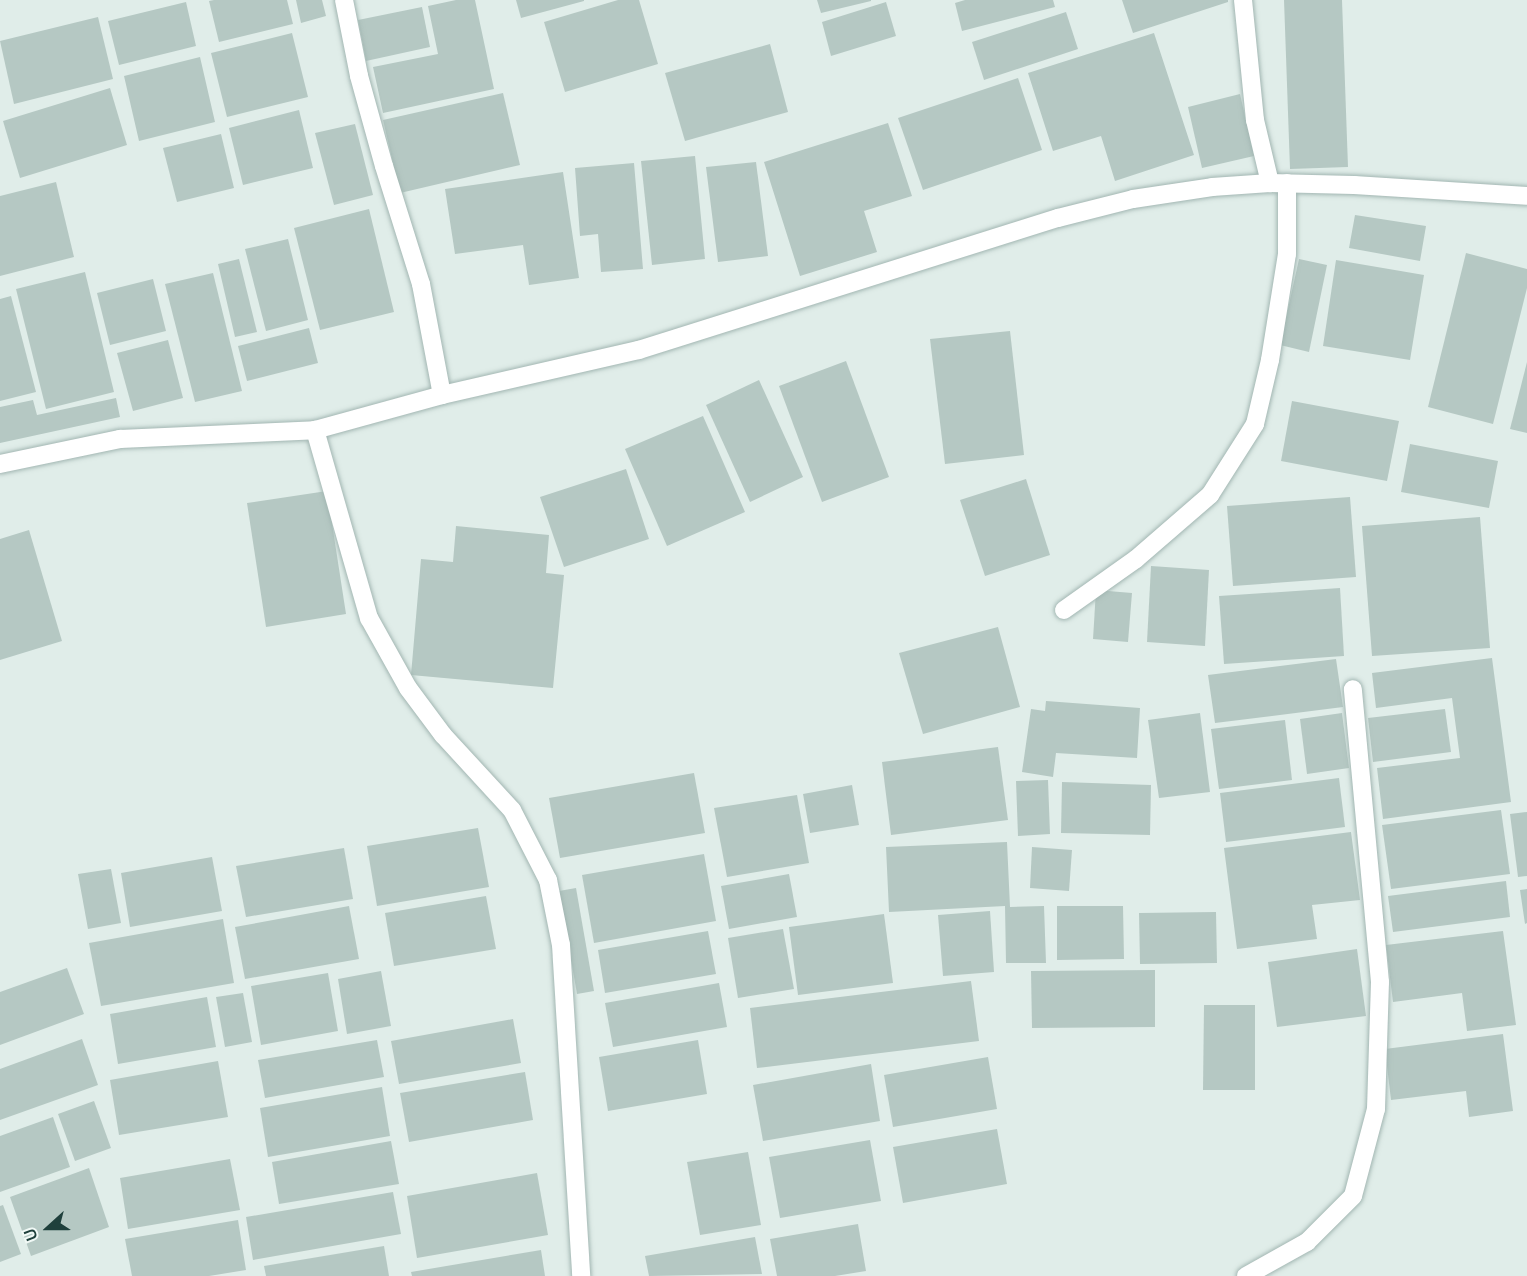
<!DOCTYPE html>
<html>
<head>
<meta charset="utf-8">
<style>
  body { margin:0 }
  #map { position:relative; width:1527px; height:1276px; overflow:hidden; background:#e0ede9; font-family:"Nunito Sans",sans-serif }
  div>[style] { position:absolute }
  .building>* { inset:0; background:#b5c8c3 }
  .roads { filter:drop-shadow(0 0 2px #a2b6b2) drop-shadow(0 0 2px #a2b6b2) }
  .minor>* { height:18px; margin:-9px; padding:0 9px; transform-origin:9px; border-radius:9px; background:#fff }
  span { translate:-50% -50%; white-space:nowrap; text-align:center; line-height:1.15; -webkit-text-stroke:5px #f1f9f6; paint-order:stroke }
  .north { position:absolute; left:18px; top:1198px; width:60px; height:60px; -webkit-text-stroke:4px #f1f9f6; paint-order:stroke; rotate:249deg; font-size:16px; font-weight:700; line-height:24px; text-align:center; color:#1f403c }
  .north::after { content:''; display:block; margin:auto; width:21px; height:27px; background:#1f403c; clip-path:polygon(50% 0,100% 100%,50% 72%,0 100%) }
</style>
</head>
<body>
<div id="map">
  <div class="building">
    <div style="clip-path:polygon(214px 0,287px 0,293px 24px,219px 42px,209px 1px)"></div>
    <div style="clip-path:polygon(296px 0,322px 0,326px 16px,301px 23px)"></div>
    <div style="clip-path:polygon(456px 0,475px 0,494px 89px,383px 113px,373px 67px,438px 54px,428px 6px)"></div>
    <div style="clip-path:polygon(516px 0,584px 0,584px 1px,521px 18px)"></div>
    <div style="clip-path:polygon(618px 0,639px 0,658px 64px,565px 92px,544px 22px)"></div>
    <div style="clip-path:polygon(817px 0,871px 0,871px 1px,821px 13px)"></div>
    <div style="clip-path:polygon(965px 0,1053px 0,1055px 7px,962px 31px,955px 3px)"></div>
    <div style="clip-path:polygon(1122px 0,1228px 0,1228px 2px,1133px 33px)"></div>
    <div style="clip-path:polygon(1284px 0,1342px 0,1348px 167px,1290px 169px)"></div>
    <div style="clip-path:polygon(186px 2px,196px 46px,119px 65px,108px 21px)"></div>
    <div style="clip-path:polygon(886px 2px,896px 36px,831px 56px,822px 22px)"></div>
    <div style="clip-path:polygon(422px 7px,430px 47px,366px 61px,358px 20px)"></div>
    <div style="clip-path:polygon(1066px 12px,1078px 49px,984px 80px,972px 42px)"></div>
    <div style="clip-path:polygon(98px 17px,113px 79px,14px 104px,0 41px)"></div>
    <div style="clip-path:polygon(292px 33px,308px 97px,227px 117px,211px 53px)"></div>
    <div style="clip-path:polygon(1154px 33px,1194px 155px,1115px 181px,1101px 136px,1053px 151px,1028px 73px)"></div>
    <div style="clip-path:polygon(770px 44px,788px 112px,685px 141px,665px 73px)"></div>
    <div style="clip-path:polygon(200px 57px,215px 122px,139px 141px,124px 76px)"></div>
    <div style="clip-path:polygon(1018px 78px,1042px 150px,923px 190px,898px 118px)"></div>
    <div style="clip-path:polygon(110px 88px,127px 145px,20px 178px,3px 121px)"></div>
    <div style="clip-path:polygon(503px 93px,520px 165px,400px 193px,383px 120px)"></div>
    <div style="clip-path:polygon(1240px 94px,1254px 156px,1202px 168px,1188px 107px)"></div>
    <div style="clip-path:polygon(299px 110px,313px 168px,243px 185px,229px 128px)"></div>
    <div style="clip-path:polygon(888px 123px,912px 196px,864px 211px,877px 252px,800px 276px,764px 162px)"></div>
    <div style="clip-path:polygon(355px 124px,373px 195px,334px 205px,315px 133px)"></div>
    <div style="clip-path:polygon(221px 134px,234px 188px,177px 202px,163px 148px)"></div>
    <div style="clip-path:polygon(695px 156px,705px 259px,652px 265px,641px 161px)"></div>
    <div style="clip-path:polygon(756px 162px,768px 256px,718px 262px,706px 167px)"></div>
    <div style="clip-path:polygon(634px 163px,643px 269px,601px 272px,598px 234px,580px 236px,575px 168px)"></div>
    <div style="clip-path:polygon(563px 172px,579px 278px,529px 285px,523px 245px,455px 254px,445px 189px)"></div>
    <div style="clip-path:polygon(56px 182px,74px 257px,0 276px,0 196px)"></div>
    <div style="clip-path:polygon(369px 209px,394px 312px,320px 330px,294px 228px)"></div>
    <div style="clip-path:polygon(1355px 215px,1426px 226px,1420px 261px,1349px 248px)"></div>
    <div style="clip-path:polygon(288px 239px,308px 320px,266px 331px,245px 249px)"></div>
    <div style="clip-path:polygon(1466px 253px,1527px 269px,1527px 288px,1493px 424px,1428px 407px)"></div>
    <div style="clip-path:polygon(239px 259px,257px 332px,235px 337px,218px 264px)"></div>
    <div style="clip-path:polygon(1299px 259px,1327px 265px,1309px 352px,1280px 345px)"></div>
    <div style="clip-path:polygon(1336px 260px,1424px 275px,1410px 360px,1323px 346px)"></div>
    <div style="clip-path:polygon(85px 272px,114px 392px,46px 409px,16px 289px)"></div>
    <div style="clip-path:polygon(213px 273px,242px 391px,195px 402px,165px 284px)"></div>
    <div style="clip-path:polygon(153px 279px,166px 331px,110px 345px,97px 293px)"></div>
    <div style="clip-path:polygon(11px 296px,36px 392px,0 401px,0 299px)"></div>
    <div style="clip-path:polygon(309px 328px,318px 363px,247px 381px,238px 346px)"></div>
    <div style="clip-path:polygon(1010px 331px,1024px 455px,945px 464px,930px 339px)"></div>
    <div style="clip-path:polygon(168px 340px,183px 398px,133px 411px,117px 353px)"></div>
    <div style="clip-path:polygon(846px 361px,889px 477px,822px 502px,779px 386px)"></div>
    <div style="clip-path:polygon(1527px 362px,1527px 433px,1510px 429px)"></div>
    <div style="clip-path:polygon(759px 380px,803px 477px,750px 502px,706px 405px)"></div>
    <div style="clip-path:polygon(116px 398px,120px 417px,0 443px,0 407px,33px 400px,37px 415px)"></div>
    <div style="clip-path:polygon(1292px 401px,1399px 421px,1387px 481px,1281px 461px)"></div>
    <div style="clip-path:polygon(703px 416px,745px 512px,667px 546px,625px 449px)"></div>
    <div style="clip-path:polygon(1410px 444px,1498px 461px,1489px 508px,1401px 492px)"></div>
    <div style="clip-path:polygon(626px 469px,649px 539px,564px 567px,540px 497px)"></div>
    <div style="clip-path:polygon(1026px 479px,1050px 555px,985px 576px,960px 500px)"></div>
    <div style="clip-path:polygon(327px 491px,346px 614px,266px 627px,247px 503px)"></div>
    <div style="clip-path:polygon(1350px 497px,1356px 577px,1233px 586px,1227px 506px)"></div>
    <div style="clip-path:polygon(1480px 517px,1490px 648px,1372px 656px,1362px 526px)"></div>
    <div style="clip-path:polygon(456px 526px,549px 535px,546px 573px,564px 575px,553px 688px,411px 675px,421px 559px,453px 562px)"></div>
    <div style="clip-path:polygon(29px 530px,62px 641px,0 660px,0 539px)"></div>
    <div style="clip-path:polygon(1151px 566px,1209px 570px,1205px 646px,1147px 642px)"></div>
    <div style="clip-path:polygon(1340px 588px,1344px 656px,1224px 664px,1219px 596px)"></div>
    <div style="clip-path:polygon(1096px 590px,1132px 593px,1128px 642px,1093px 639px)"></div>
    <div style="clip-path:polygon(998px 627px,1020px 707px,923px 734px,899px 653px)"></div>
    <div style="clip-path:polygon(1492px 658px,1511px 802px,1383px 819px,1377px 768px,1460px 758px,1452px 698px,1376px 708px,1372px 673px)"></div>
    <div style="clip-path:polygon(1336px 659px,1343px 707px,1215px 723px,1208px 675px)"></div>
    <div style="clip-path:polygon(1046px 701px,1140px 708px,1137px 758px,1056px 753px,1053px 777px,1022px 772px,1031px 709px,1045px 711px)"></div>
    <div style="clip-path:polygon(1445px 709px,1451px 752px,1373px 762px,1368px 718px)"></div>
    <div style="clip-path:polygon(1200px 713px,1210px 792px,1159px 798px,1148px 720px)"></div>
    <div style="clip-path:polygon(1342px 713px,1349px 768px,1307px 774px,1300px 719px)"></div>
    <div style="clip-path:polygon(1285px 720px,1292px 780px,1219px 789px,1211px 729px)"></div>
    <div style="clip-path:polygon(998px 747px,1008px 820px,891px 835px,882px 762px)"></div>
    <div style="clip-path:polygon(694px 773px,705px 833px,560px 858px,549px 798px)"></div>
    <div style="clip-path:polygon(1339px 778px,1345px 827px,1226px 842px,1220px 793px)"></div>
    <div style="clip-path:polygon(1048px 780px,1050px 834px,1018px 836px,1016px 781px)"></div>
    <div style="clip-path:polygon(1062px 782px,1151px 785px,1150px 835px,1061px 833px)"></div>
    <div style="clip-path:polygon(852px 785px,859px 825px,810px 833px,803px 794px)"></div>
    <div style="clip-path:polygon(797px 795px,809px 863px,727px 877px,714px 808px)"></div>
    <div style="clip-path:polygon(1501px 810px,1510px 874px,1391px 889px,1382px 825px)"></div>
    <div style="clip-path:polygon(1527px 812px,1527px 876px,1518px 877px,1510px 814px)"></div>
    <div style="clip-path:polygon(478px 828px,489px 887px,377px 906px,367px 846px)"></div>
    <div style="clip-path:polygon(1351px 832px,1360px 900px,1312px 905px,1317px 939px,1237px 949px,1224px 848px)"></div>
    <div style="clip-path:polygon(1007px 842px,1010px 907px,1044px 906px,1046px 963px,1006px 963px,1005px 906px,889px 912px,886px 847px)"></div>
    <div style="clip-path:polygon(1032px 847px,1072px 850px,1069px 891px,1030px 888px)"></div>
    <div style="clip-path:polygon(344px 848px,353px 899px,246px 917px,236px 866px)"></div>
    <div style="clip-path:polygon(704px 854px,716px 921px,594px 943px,582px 875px)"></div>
    <div style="clip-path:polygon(212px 857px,222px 911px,130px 927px,121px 873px)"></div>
    <div style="clip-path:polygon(111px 869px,121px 923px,88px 929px,78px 874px)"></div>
    <div style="clip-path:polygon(789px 874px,797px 917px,729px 929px,721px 886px)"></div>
    <div style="clip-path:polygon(1506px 881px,1510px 917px,1393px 932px,1388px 896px)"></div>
    <div style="clip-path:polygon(576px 888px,594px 991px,577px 994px,559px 891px)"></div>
    <div style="clip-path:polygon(1527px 889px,1527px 923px,1525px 924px,1520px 890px)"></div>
    <div style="clip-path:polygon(486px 896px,496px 949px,394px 966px,385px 913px)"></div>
    <div style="clip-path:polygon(349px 906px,359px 959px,245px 979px,235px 927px)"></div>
    <div style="clip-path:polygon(1057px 906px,1123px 906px,1124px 959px,1057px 960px)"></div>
    <div style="clip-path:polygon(990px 911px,994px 972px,943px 976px,938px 915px)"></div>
    <div style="clip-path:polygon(1216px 912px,1217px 963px,1140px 964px,1139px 913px)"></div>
    <div style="clip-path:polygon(884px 914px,893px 983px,798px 995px,789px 927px)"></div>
    <div style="clip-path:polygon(223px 919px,234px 983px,101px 1006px,89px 943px)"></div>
    <div style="clip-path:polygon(783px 929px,794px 989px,738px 998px,728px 938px)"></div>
    <div style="clip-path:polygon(708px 931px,716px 974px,605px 993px,598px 950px)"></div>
    <div style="clip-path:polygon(1503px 931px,1516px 1025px,1467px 1031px,1462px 993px,1393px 1002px,1386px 945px)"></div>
    <div style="clip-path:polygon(1357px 949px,1366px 1016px,1277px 1027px,1268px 962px)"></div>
    <div style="clip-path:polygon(67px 968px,84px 1014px,0 1045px,0 992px)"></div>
    <div style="clip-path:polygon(1155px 970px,1155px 1027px,1032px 1028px,1031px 971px)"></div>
    <div style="clip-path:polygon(381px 971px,391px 1026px,347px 1034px,338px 979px)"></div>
    <div style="clip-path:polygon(328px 973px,338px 1031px,261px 1045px,251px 986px)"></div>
    <div style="clip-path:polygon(971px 981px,979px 1041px,757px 1068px,750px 1008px)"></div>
    <div style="clip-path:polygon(719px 983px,727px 1027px,613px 1047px,605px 1003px)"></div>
    <div style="clip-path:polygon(243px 993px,252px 1042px,225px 1047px,216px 997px)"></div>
    <div style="clip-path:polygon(207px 997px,216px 1047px,118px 1064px,110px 1014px)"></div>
    <div style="clip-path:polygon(1204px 1005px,1255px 1005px,1255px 1090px,1203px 1090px)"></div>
    <div style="clip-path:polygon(513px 1019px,521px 1063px,399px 1084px,391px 1041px)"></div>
    <div style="clip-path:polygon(1503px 1034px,1513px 1111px,1469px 1117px,1466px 1091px,1391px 1100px,1385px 1049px)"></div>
    <div style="clip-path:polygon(82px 1039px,98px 1085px,0 1120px,0 1069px)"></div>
    <div style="clip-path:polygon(377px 1040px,384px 1077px,265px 1098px,258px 1060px)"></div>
    <div style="clip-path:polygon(698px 1040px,707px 1094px,608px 1111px,599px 1057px)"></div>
    <div style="clip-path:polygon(988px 1057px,997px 1109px,893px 1127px,884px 1075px)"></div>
    <div style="clip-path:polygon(218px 1061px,228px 1117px,119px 1135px,110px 1080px)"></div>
    <div style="clip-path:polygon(871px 1064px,880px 1121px,763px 1141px,753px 1085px)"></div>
    <div style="clip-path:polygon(525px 1072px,533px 1120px,409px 1142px,400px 1093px)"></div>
    <div style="clip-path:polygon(382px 1087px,390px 1136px,268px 1157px,260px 1108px)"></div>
    <div style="clip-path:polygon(94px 1101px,111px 1148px,75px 1161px,58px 1114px)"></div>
    <div style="clip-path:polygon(53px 1117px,70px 1167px,0 1192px,0 1136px)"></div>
    <div style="clip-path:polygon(997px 1129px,1007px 1184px,903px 1203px,893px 1147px)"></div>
    <div style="clip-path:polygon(870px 1140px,881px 1201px,780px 1218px,769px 1157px)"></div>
    <div style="clip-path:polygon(391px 1141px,399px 1184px,279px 1204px,272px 1162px)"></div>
    <div style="clip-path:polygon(748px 1152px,761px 1225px,700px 1235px,687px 1162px)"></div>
    <div style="clip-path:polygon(230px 1159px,240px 1210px,128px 1229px,120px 1178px)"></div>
    <div style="clip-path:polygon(89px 1168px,109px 1227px,31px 1256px,10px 1197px)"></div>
    <div style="clip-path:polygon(537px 1173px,548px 1235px,417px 1258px,407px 1196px)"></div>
    <div style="clip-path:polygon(393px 1192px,401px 1234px,253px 1260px,246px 1217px)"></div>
    <div style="clip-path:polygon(3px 1205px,21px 1254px,0 1262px,0 1206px)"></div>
    <div style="clip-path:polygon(238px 1220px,246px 1270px,209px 1276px,132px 1276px,125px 1239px)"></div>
    <div style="clip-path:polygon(858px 1224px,866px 1271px,835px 1276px,777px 1276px,770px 1239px)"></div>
    <div style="clip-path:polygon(755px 1237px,762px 1274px,649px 1276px,645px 1256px)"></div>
    <div style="clip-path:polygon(384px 1246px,389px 1276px,266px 1276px,264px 1266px)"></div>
    <div style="clip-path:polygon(541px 1250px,545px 1276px,412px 1276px,411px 1272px)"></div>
  </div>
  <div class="roads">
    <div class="minor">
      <div style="left:344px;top:0;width:77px;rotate:78.8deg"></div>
      <div style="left:359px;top:76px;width:93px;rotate:74.5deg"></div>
      <div style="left:384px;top:166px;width:124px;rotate:72.6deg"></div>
      <div style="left:421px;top:284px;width:113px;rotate:79.3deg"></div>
      <div style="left:1243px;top:0;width:121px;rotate:84.3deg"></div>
      <div style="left:1255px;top:120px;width:65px;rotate:76.6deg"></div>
      <div style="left:315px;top:430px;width:196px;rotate:74deg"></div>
      <div style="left:369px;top:618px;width:80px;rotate:60.9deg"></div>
      <div style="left:408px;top:688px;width:59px;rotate:53.3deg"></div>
      <div style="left:443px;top:735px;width:102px;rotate:47.4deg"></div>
      <div style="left:512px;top:810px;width:79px;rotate:62.8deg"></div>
      <div style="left:548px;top:880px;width:66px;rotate:78.7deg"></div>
      <div style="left:561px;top:945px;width:332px;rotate:86.5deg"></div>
      <div style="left:0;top:464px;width:123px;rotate:-11.8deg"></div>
      <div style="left:120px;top:439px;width:195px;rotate:-2.6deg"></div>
      <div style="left:315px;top:430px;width:132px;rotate:-15.4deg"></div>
      <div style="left:442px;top:395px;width:202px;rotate:-12.9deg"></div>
      <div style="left:639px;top:350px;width:439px;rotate:-17.5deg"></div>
      <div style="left:1058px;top:218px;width:77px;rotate:-14.2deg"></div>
      <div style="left:1133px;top:199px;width:80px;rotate:-8.6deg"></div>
      <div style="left:1212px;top:187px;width:58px;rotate:-3.9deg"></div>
      <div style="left:1270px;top:183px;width:84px;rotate:1.4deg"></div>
      <div style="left:1354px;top:185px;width:173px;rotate:3.6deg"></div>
      <div style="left:1064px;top:610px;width:88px;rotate:-35.3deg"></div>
      <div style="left:1136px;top:559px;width:98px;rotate:-40.9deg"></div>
      <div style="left:1210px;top:495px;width:84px;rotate:-57.6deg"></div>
      <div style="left:1255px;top:424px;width:66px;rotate:-76.8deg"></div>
      <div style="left:1270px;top:360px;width:107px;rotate:-80.9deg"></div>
      <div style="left:1287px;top:254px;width:71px;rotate:-90deg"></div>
      <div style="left:1246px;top:1276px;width:70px;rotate:-29.1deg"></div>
      <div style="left:1307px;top:1242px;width:65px;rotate:-45deg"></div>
      <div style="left:1353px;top:1196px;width:90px;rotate:-75.2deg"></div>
      <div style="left:1376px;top:1109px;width:127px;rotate:-88.2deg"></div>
      <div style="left:1380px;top:982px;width:294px;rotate:-95.3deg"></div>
    </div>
  </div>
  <div class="north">U</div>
</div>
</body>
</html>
